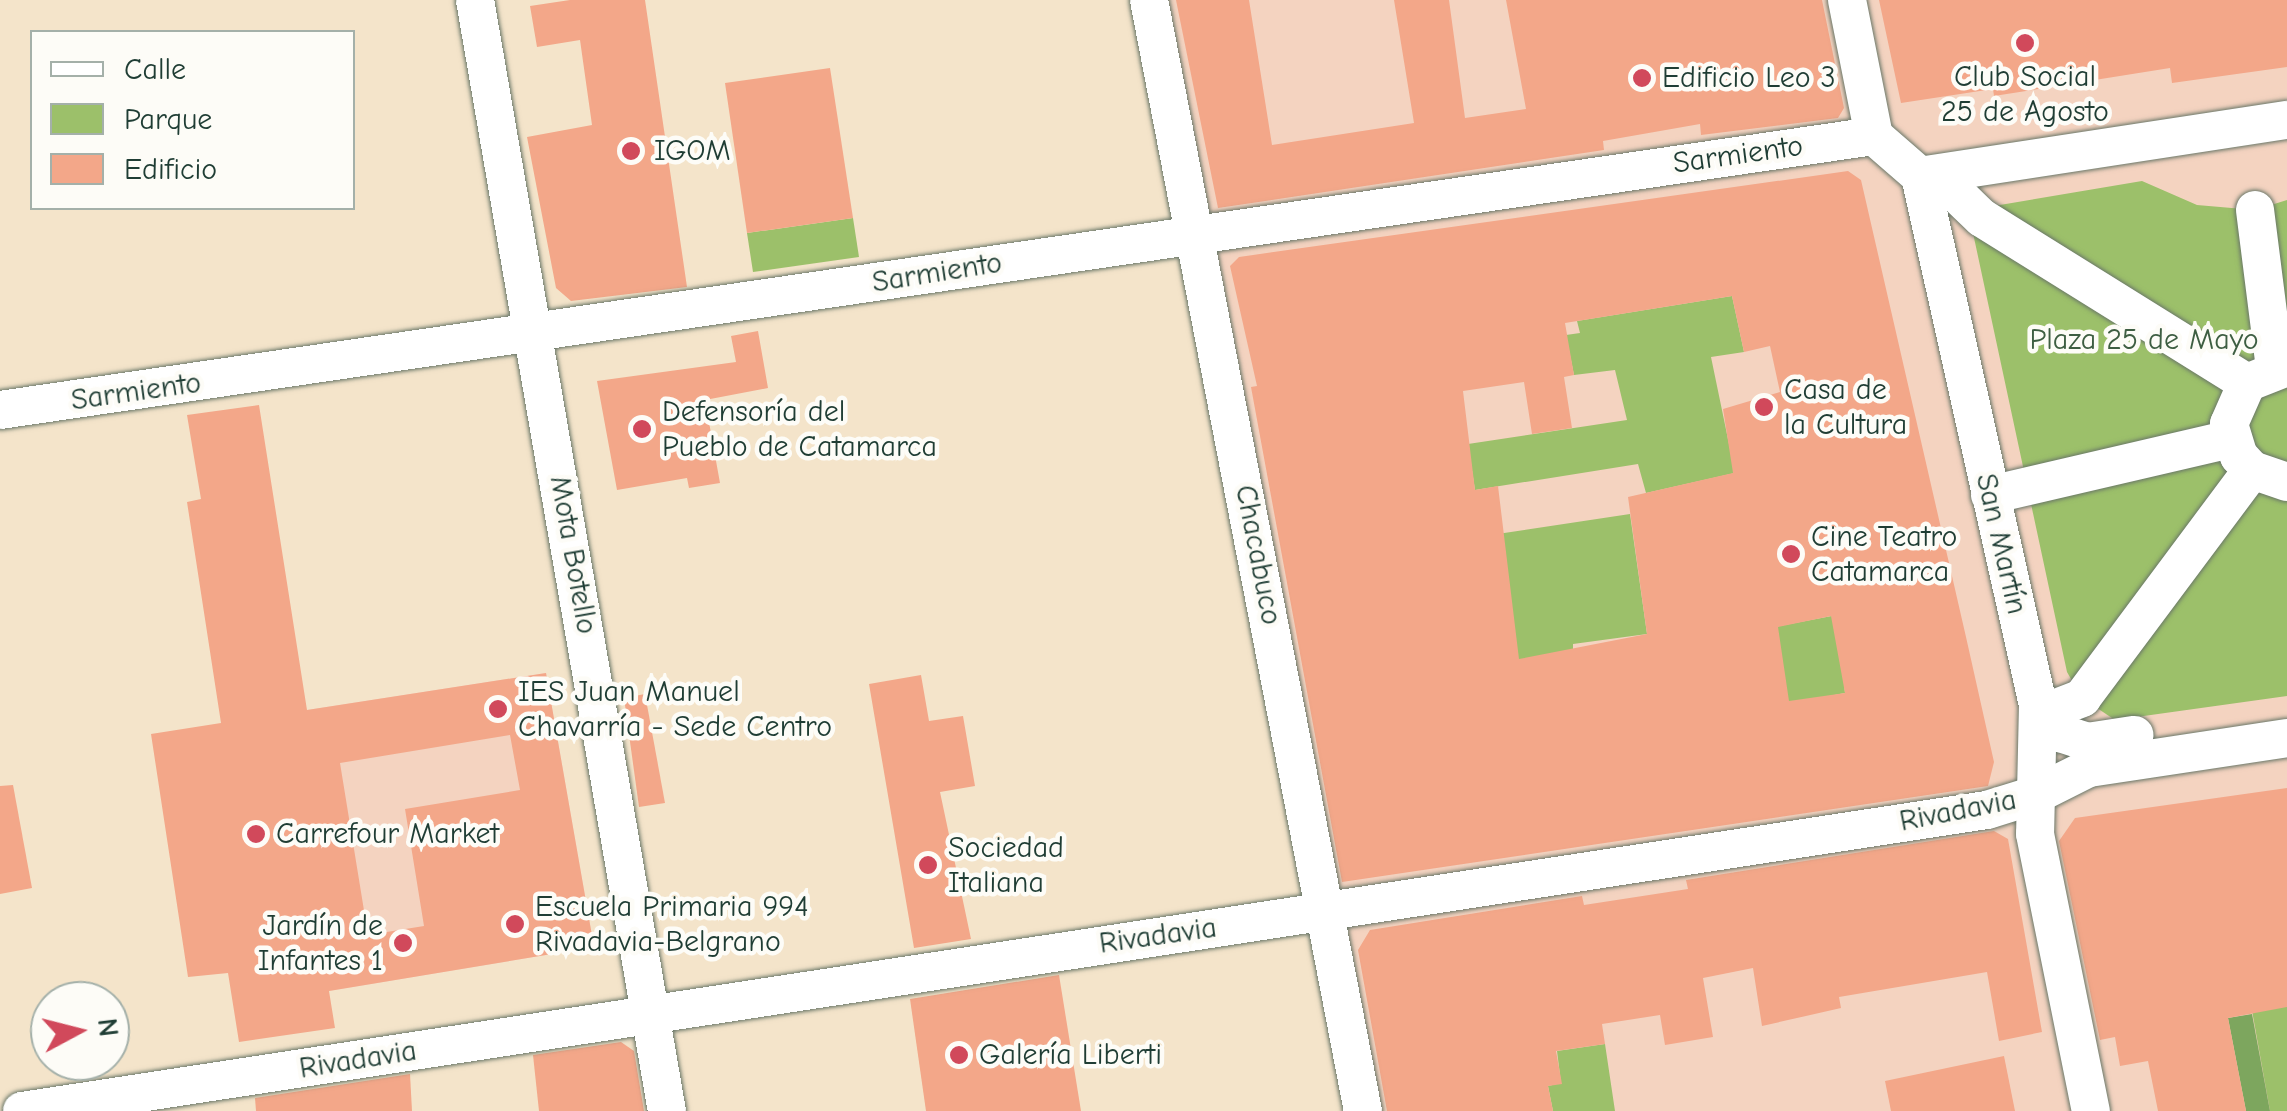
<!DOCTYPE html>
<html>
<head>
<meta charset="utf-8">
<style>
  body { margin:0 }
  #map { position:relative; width:2287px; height:1111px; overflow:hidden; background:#f4e4ca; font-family:"Comic Neue",sans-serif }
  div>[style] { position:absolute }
  .built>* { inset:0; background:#f4d3c0 }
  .green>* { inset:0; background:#9cc06a }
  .forest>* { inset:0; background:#7da65e }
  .building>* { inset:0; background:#f3a789 }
  .roads { filter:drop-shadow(0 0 2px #6a7768) drop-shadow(0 0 2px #6a7768) }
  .minor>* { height:38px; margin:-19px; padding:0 19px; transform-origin:19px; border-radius:19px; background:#fff }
  .dots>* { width:28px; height:28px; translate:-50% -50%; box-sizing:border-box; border:5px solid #fdfcf7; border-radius:50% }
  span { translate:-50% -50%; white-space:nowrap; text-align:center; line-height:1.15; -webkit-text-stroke:9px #fdfcf7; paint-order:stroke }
  .poi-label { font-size:30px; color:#1f3d34 }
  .left { translate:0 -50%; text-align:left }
  .right { translate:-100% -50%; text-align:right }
  .street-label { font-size:30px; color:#1f3d34 }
  .park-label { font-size:30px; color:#3e5e42 }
  .legend { position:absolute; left:30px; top:30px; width:325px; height:180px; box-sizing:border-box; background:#fdfcf7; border:2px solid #a4b0a9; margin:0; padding:12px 18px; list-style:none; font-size:30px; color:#1f3d34 }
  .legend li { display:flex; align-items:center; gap:20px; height:50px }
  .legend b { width:50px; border:2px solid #a4b0a9 }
  .north { position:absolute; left:30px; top:981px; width:100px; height:100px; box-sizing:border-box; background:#fdfcf7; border:2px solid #a4b0a9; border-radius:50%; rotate:83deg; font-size:28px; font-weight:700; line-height:40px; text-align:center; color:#1f3d34 }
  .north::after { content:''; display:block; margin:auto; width:35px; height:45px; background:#d1495b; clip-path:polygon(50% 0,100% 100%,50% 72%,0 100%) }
</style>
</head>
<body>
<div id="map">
  <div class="built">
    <div style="clip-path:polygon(1166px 0,2287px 0,2287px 1111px,1380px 1111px)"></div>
    <div style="clip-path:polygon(546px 673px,594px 947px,329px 991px,307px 710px)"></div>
  </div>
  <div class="green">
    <div style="clip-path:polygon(2142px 181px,2197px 205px,2255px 210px,2287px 200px,2287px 696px,2115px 720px,2082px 698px,2067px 672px,1973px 233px,1994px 206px)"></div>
    <div style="clip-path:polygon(853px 218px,859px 257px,753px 272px,747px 233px)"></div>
    <div style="clip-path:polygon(1732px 296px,1744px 352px,1711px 357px,1735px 473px,1646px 493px,1638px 464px,1475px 490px,1468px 444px,1627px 420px,1615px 370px,1574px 375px,1566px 335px,1580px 333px,1577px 321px)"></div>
    <div style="clip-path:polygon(1630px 514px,1647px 634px,1573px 644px,1573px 653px,1513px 668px,1464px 539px)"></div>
    <div style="clip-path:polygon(1837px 615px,1845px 693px,1829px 696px,1837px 733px,1649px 651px)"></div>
    <div style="clip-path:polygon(2287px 999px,2287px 1111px,2270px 1111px,2251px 1005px)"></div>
    <div style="clip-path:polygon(1605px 1044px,1615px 1111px,1553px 1111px,1548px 1086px,1561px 1083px,1557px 1051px)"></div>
  </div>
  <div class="forest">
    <div style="clip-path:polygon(2252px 1014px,2270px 1111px,2246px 1111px,2228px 1018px)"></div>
  </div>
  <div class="building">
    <div style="clip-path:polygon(570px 0,645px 0,687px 287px,571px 301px,556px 288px,527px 137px,592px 125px,580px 40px,537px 47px,530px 6px)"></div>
    <div style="clip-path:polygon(1176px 0,1249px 0,1272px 145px,1414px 123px,1394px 0,1449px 0,1465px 118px,1526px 109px,1506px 0,1822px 0,1844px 108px,1838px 118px,1701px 135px,1700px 124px,1603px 141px,1604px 150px,1218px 208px)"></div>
    <div style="clip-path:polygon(1879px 0,2287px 0,2287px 67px,2172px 83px,2170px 68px,1994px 96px,1993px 89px,1901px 103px)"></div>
    <div style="clip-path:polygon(830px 68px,853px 218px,747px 233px,725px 83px)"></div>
    <div style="clip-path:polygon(evenodd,1848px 171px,1861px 180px,1966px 637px,1994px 762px,1988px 786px,1342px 882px,1251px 387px,1257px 386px,1230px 266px,1239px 257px,1848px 171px,1732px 296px,1744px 352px,1770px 346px,1780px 392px,1723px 409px,1733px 473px,1628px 497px,1647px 634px,1519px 659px,1498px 486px,1475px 490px,1463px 391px,1524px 382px,1532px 434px,1572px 428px,1564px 377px,1574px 375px,1565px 323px,1732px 296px,1848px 171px,1831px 616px,1845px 693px,1789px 701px,1778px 627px,1831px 616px)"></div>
    <div style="clip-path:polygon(758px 331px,768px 388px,705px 400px,720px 483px,689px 488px,687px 478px,617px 490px,597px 381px,736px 362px,731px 336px)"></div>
    <div style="clip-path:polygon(evenodd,259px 405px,307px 710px,546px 673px,594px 947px,329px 991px,335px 1028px,239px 1042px,228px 973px,188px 977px,151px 734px,221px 723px,187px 502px,201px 499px,187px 415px,259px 405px,510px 735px,520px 790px,405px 809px,424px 926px,368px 935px,340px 763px,510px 735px)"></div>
    <div style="clip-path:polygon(921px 675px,929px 721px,963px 716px,975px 786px,940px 792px,971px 939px,914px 948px,869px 684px)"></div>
    <div style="clip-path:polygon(645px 694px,665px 803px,639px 807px,624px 698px)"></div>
    <div style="clip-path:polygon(13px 785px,32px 888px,0 894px,0 786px)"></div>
    <div style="clip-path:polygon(2287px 788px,2287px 1007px,2228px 1018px,2246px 1111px,2158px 1111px,2148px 1061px,2120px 1066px,2115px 1037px,2100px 1040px,2059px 841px,2075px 818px)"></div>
    <div style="clip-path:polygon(1994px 831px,2008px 839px,2042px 1032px,1999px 1041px,1987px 972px,1839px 997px,1841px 1008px,1762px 1026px,1753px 968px,1703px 978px,1713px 1037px,1665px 1045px,1660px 1015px,1602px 1024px,1605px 1044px,1556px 1051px,1562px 1084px,1548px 1086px,1553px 1111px,1387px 1111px,1358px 950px,1370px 930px,1582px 896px,1584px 905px,1688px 889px,1686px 880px)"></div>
    <div style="clip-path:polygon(1059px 975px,1081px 1111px,926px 1111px,910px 999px)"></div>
    <div style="clip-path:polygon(621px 1042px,634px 1051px,644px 1111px,539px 1111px,533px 1055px)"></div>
    <div style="clip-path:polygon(2004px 1056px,2015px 1111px,1891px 1111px,1885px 1081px)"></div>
    <div style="clip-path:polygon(410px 1074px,412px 1111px,256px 1111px,255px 1098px)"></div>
  </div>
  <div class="roads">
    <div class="minor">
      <div style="left:475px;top:0;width:1127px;rotate:80.2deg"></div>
      <div style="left:1149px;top:0;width:1131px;rotate:79.1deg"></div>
      <div style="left:1847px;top:0;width:139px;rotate:78.8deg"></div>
      <div style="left:1874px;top:136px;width:61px;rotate:41deg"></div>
      <div style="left:1920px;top:176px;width:542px;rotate:77.43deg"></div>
      <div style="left:2038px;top:705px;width:129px;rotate:91.3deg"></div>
      <div style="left:2035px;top:834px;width:283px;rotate:78.6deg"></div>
      <div style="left:1920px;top:176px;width:371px;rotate:-8.7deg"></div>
      <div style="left:1960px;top:197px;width:30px;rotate:44deg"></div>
      <div style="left:1982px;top:218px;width:312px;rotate:31.9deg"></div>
      <div style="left:2255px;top:210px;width:159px;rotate:82.8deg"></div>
      <div style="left:2287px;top:367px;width:43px;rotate:158.2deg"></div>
      <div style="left:2247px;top:383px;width:45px;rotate:113.7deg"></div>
      <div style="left:2229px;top:424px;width:34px;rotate:73deg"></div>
      <div style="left:2239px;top:456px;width:19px;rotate:47deg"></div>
      <div style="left:2252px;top:470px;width:37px;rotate:19deg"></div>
      <div style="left:0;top:410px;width:1894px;rotate:-8.32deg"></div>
      <div style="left:1990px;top:495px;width:247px;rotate:-13.1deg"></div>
      <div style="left:2038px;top:705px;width:36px;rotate:52deg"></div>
      <div style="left:2060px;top:733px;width:28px;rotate:18deg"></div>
      <div style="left:2087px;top:742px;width:48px;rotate:-8.5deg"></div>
      <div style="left:2059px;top:707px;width:25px;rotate:-21deg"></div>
      <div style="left:2082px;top:698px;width:284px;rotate:-53.3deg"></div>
      <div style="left:22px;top:1111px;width:1988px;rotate:-8.71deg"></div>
      <div style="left:1987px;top:810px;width:50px;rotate:-17.4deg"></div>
      <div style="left:2035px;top:795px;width:60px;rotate:-26.6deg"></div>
      <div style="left:2089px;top:768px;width:200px;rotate:-8.6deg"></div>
    </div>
  </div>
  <div class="dots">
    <div style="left:2025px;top:43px;background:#d1495b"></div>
    <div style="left:1642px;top:78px;background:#d1495b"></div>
    <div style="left:631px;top:151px;background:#d1495b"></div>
    <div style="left:1764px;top:407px;background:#d1495b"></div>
    <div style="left:642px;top:429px;background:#d1495b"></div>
    <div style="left:1791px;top:554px;background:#d1495b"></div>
    <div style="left:498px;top:709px;background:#d1495b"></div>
    <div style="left:256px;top:834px;background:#d1495b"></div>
    <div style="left:928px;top:865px;background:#d1495b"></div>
    <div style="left:515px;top:924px;background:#d1495b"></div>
    <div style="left:403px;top:943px;background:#d1495b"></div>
    <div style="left:959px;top:1055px;background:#d1495b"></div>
  </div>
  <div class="poi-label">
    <span style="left:2025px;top:94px">Club Social<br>25 de Agosto</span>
    <span class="left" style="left:1662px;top:78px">Edificio Leo 3</span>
    <span class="left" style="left:654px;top:151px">IGOM</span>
    <span class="left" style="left:1784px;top:407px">Casa de<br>la Cultura</span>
    <span class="left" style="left:662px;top:429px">Defensoría del<br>Pueblo de Catamarca</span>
    <span class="left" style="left:1811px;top:554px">Cine Teatro<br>Catamarca</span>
    <span class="left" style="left:518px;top:709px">IES Juan Manuel<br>Chavarría - Sede Centro</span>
    <span class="left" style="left:276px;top:834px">Carrefour Market</span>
    <span class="left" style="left:948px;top:865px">Sociedad<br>Italiana</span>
    <span class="left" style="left:535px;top:924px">Escuela Primaria 994<br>Rivadavia-Belgrano</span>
    <span class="right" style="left:383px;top:943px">Jardín de<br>Infantes 1</span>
    <span class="left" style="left:979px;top:1055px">Galería Liberti</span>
  </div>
  <div class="street-label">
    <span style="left:1738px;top:155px;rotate:-8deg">Sarmiento</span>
    <span style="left:937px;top:273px;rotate:-9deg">Sarmiento</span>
    <span style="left:136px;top:392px;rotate:-8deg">Sarmiento</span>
    <span style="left:2001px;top:544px;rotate:77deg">San Martín</span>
    <span style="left:573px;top:555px;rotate:80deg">Mota Botello</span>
    <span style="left:1258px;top:555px;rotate:79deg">Chacabuco</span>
    <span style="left:1958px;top:811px;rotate:-11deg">Rivadavia</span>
    <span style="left:1158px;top:936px;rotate:-8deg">Rivadavia</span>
    <span style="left:358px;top:1060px;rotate:-9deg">Rivadavia</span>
  </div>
  <div class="park-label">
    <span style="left:2144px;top:340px">Plaza 25 de Mayo</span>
  </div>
  <ul class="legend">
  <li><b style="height:12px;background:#fff"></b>Calle</li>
  <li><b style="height:28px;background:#9cc06a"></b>Parque</li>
  <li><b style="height:28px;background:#f3a789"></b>Edificio</li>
  </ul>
  <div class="north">N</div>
</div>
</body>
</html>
